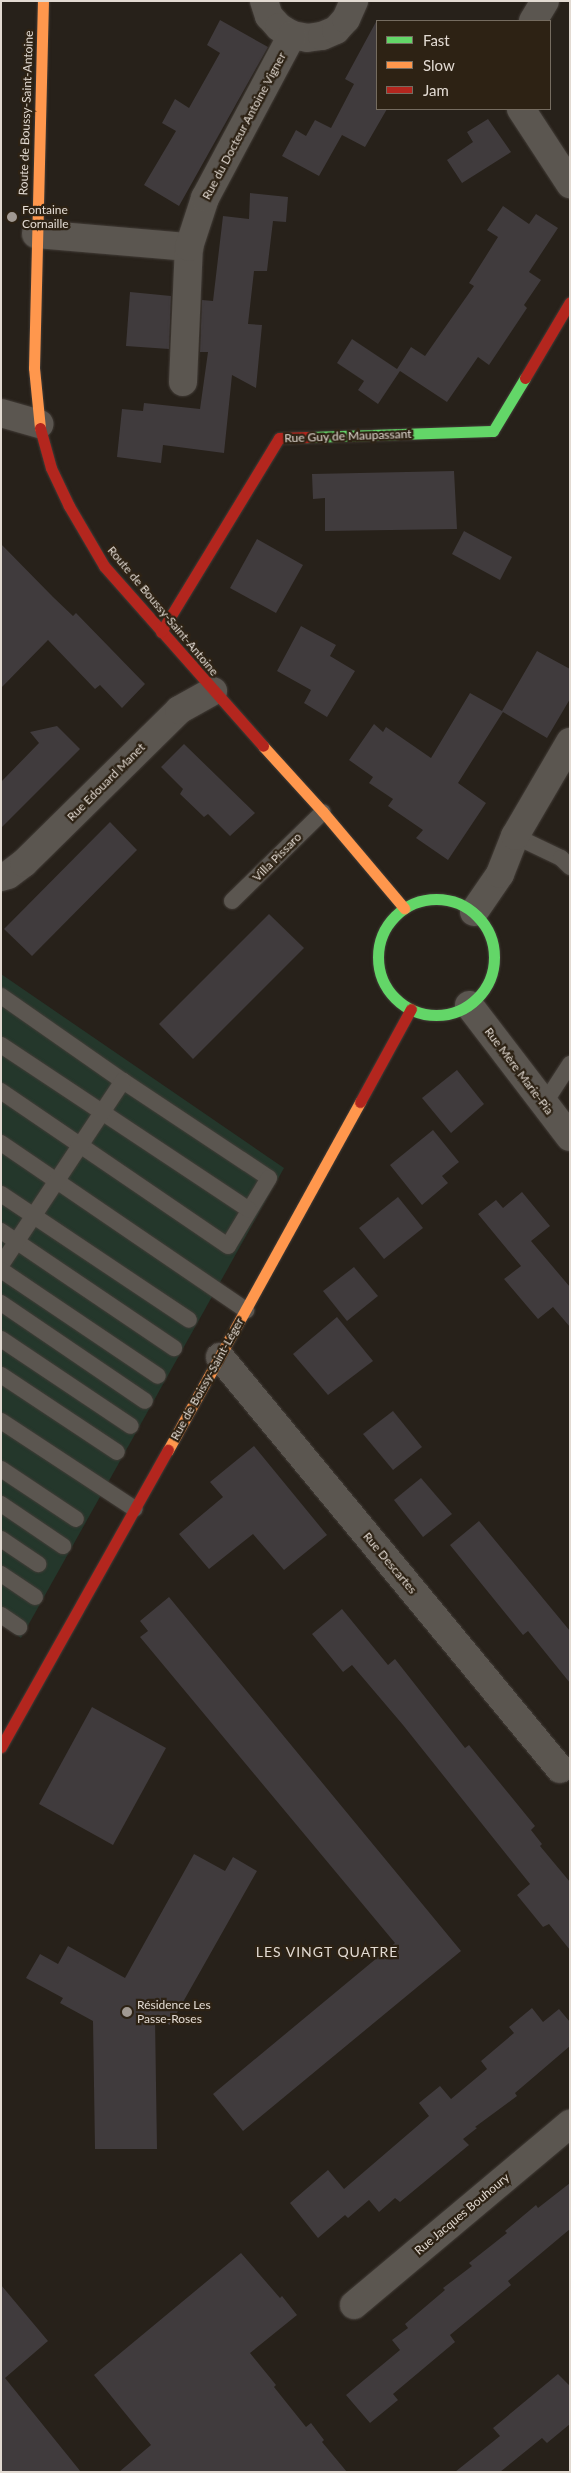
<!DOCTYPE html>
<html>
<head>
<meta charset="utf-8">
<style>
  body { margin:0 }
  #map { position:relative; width:571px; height:2473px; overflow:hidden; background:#27211a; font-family:Lato,sans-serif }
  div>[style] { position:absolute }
  .green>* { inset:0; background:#24372b }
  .building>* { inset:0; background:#403b3d }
  .roads { filter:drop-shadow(0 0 1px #423c37) drop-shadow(0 0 1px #423c37) }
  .lane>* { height:16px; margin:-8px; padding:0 8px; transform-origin:8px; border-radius:8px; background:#5b5650 }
  .street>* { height:28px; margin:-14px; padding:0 14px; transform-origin:14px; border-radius:14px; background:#5b5650 }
  .fast>* { height:11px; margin:-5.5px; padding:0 5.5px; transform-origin:5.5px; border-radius:5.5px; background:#63d668 }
  .fast>.ring { margin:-5.5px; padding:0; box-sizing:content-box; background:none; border:11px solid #63d668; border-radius:50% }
  .slow>* { height:11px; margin:-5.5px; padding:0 5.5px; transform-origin:5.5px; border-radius:5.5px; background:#ff974d }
  .jam>* { height:11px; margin:-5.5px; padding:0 5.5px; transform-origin:5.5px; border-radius:5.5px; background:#b3261e }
  .dots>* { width:14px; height:14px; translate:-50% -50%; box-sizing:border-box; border:2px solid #2d2214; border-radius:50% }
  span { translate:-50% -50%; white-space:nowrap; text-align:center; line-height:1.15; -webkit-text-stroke:4.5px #2d2214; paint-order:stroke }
  .street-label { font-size:12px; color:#e2dad2 }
  .poi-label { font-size:12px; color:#e2dad2 }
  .left { translate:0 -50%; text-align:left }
  .neighbourhood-label { font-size:14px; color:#e2dad2; letter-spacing:1px }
  .frame { position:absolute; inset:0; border:2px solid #e2dad2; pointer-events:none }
  .legend { position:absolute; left:376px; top:20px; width:175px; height:90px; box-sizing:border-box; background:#2d2214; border:1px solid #756c60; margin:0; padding:6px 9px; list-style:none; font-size:15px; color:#e2dad2 }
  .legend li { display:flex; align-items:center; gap:10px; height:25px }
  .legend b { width:25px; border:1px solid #756c60 }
</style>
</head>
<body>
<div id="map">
  <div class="green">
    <div style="clip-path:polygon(1px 974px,284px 1168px,21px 1638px,1px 1624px)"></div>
  </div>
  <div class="building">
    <div style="clip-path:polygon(220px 20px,268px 47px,179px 206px,144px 185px,176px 131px,162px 123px,175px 99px,189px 108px,220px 53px,207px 45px)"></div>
    <div style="clip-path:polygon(377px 20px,377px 109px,387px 109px,365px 147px,342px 135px,319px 176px,282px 156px,296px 130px,306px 136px,315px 120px,331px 128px,354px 84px,345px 79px)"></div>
    <div style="clip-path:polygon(488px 119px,511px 152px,462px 183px,447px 160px,473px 142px,467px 132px)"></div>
    <div style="clip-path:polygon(250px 193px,288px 197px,286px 222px,273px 221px,267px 271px,254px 271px,248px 324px,262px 325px,256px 388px,232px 375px,224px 453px,163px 445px,161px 463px,117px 457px,122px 409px,143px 411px,144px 403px,200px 409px,208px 352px,200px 352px,202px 300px,213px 301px,223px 216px,249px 219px)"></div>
    <div style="clip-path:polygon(503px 206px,529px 224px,536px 214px,558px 228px,529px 272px,541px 280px,524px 305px,527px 308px,489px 365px,478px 357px,447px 402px,400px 371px,378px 404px,358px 390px,364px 381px,337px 363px,352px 339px,397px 369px,411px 347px,425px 356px,474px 286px,469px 283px,498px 237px,487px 230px)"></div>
    <div style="clip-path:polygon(130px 292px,171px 296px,169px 349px,126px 346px)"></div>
    <div style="clip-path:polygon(454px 471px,457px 529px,325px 531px,325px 498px,313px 499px,312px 474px)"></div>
    <div style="clip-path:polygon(464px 531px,512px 557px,500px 580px,452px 554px)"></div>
    <div style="clip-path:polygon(257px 539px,303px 565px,276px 613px,230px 588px)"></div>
    <div style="clip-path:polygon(1px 544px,53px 597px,73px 616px,76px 613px,145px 684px,122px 708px,100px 685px,95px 689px,48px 640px,1px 688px)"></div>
    <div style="clip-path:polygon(301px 626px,336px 645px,330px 656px,355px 671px,327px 717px,304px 703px,311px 690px,277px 671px)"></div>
    <div style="clip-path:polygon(537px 651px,570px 669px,570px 699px,547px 738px,503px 712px,458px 783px,486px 803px,448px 860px,416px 838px,423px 830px,388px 806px,393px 799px,369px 783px,373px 777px,349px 760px,374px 724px,383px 732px,386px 727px,431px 758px,470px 693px,502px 711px)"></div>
    <div style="clip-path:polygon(57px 726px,80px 749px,1px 828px,1px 782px,39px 743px,30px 732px)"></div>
    <div style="clip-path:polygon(184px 744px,255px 813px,230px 836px,208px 814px,204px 817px,180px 794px,183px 789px,161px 767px)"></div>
    <div style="clip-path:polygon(110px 822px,137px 850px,32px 956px,4px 929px)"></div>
    <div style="clip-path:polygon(269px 914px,304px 948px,193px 1059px,159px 1024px)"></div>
    <div style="clip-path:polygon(457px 1070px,484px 1104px,451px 1133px,422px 1098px)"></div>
    <div style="clip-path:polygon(433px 1130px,459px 1162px,442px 1176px,448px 1183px,422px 1205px,390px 1165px)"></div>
    <div style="clip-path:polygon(522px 1192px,550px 1226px,531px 1241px,570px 1287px,570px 1327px,553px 1307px,538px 1319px,504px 1279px,521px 1266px,478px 1214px,496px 1200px,503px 1208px)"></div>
    <div style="clip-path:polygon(398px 1197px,423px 1228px,384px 1259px,359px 1228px)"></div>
    <div style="clip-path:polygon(354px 1267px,378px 1296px,347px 1321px,323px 1291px)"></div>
    <div style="clip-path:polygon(337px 1317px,373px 1361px,328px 1395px,293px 1354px)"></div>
    <div style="clip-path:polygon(393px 1411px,422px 1447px,393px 1470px,363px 1434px)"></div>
    <div style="clip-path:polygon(254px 1446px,327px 1535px,284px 1570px,253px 1534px,209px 1569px,179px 1534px,223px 1497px,210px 1482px)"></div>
    <div style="clip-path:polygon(421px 1478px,452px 1514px,423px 1537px,394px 1500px)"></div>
    <div style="clip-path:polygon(479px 1521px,570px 1631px,570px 1683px,528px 1631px,523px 1635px,450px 1545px)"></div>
    <div style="clip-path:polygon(169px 1597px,461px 1951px,243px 2131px,213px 2094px,395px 1943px,140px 1637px,148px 1631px,140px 1621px)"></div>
    <div style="clip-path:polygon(342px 1609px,388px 1665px,395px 1659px,465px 1748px,469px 1745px,535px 1826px,531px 1830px,542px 1844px,540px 1846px,570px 1882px,570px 1950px,549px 1924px,543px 1927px,517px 1895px,530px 1884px,403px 1725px,352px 1665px,343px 1672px,312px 1634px)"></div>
    <div style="clip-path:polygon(92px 1707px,166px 1748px,113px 1845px,39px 1804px)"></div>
    <div style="clip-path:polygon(194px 1854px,225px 1871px,233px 1857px,257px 1871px,170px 2025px,155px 2018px,157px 2149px,95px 2149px,93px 2021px,60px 2003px,63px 1998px,26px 1978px,40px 1954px,58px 1964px,68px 1946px,125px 1978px)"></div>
    <div style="clip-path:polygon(532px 2008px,543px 2022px,559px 2009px,570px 2022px,570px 2046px,515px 2093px,517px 2096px,475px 2127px,477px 2128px,463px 2139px,469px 2145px,400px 2202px,395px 2198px,379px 2212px,369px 2200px,348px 2218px,345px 2215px,318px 2238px,290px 2203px,328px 2170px,344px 2189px,429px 2116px,419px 2103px,440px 2086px,451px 2099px,487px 2069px,481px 2061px,514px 2033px,509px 2027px)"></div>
    <div style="clip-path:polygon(570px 2183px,570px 2229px,508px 2281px,511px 2285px,450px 2335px,455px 2342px,393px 2394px,398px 2400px,370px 2423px,346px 2395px,400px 2350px,392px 2340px,408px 2328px,405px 2324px,445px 2290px,443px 2288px,472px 2266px,469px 2263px,507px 2233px,505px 2231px,536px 2205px,538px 2208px)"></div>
    <div style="clip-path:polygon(241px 2253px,280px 2298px,282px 2296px,297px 2315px,250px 2353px,276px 2385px,274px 2387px,306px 2427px,311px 2423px,324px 2440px,322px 2442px,347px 2472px,119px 2472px,151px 2445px,94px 2375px)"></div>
    <div style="clip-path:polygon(1px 2285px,48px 2341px,5px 2378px,81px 2472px,1px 2472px)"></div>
    <div style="clip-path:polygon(558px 2374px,570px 2386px,570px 2424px,547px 2443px,542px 2438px,500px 2472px,455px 2472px,500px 2436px,493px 2428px)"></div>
  </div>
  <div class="roads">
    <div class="lane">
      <div style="left:515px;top:836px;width:51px;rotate:25.6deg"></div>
      <div style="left:561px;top:858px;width:13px;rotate:45deg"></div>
      <div style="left:232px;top:901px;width:127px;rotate:-44.4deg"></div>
      <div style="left:1px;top:996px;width:149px;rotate:34.9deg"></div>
      <div style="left:123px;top:1081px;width:175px;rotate:33.6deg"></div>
      <div style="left:269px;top:1178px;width:79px;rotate:121.1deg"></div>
      <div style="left:228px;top:1246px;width:275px;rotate:-145.7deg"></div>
      <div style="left:1px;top:1045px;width:298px;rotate:33.6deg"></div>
      <div style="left:544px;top:1104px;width:48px;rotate:-57deg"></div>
      <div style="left:1px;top:1143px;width:297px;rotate:34.3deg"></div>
      <div style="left:1px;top:1194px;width:226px;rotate:33.8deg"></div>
      <div style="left:1px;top:1231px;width:209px;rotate:34.1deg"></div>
      <div style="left:1px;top:1265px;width:221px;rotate:-56.5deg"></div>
      <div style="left:1px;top:1270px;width:189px;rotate:34deg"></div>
      <div style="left:1px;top:1303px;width:174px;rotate:34.2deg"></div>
      <div style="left:1px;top:1339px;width:156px;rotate:33.8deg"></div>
      <div style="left:1px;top:1375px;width:139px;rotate:33.6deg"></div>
      <div style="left:1px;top:1421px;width:160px;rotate:33.3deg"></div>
      <div style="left:1px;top:1469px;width:90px;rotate:33.7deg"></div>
      <div style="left:1px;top:1504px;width:75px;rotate:34.1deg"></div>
      <div style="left:1px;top:1539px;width:45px;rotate:34deg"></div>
      <div style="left:1px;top:1574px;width:41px;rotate:34.1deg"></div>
      <div style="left:1px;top:1615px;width:22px;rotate:34deg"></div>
    </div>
    <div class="street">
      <div style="left:264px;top:1px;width:16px;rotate:72deg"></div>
      <div style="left:269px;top:16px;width:15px;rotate:48deg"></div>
      <div style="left:279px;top:27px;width:15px;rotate:32deg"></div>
      <div style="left:292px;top:35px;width:15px;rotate:11deg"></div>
      <div style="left:307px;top:38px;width:15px;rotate:-8deg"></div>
      <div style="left:322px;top:36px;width:15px;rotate:-23deg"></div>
      <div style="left:336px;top:30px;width:15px;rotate:-48deg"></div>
      <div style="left:346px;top:19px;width:20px;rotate:-66deg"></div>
      <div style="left:533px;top:21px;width:23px;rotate:-59deg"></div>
      <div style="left:521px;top:109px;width:90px;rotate:56.8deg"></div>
      <div style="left:36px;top:234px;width:154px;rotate:4.9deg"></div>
      <div style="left:183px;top:382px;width:135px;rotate:-87.5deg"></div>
      <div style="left:189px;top:247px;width:52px;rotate:-71.9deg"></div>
      <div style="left:205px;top:198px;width:185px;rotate:-61.9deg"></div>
      <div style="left:1px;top:413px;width:40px;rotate:16deg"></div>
      <div style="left:1px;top:877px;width:7px;rotate:-16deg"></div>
      <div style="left:8px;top:875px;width:20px;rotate:-37deg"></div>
      <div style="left:24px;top:863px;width:218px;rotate:-44.6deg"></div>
      <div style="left:179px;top:710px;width:39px;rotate:-29deg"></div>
      <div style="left:474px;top:912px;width:46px;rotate:-55.6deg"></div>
      <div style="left:500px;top:874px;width:41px;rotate:-68.5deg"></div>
      <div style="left:515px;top:836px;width:109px;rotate:-59.7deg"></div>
      <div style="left:469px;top:1005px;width:166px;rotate:52.6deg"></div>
      <div style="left:220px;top:1357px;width:534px;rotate:50.47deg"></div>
      <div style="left:354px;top:2305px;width:282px;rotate:-40deg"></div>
    </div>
    <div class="fast">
      <div style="left:308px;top:437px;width:185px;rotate:-1.9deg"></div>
      <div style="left:493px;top:431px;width:62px;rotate:-58.9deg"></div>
      <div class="ring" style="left:378px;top:899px;width:105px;height:105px"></div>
    </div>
    <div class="slow">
      <div style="left:40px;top:428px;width:60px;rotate:-95.7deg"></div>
      <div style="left:34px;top:368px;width:367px;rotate:-88.6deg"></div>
      <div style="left:263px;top:746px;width:89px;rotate:47.7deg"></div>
      <div style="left:323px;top:812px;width:126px;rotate:49.8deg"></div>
      <div style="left:168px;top:1450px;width:397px;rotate:-61.1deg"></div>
    </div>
    <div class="jam">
      <div style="left:525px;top:378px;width:88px;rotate:-59.4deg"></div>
      <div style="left:40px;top:428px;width:41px;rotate:74.6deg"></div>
      <div style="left:51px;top:468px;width:42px;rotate:64.7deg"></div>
      <div style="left:69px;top:506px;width:69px;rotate:59.7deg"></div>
      <div style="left:104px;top:566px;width:240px;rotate:48.5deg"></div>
      <div style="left:161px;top:632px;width:227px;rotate:-58.7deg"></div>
      <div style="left:279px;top:438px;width:29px;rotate:-2deg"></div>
      <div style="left:360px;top:1102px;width:106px;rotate:-61.3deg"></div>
      <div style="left:1px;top:1747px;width:341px;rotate:-60.7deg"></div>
    </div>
  </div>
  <div class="dots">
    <div style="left:12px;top:217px;background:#a19992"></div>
    <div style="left:127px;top:2012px;background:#a19992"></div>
  </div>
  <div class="street-label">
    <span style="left:26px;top:113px;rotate:-88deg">Route de Boussy-Saint-Antoine</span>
    <span style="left:244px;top:126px;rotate:-62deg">Rue du Docteur Antoine Vigner</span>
    <span style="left:348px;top:436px;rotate:-2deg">Rue Guy de Maupassant</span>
    <span style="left:163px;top:611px;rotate:50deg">Route de Boussy-Saint-Antoine</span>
    <span style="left:106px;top:782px;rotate:-45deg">Rue Edouard Manet</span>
    <span style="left:277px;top:857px;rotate:-45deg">Villa Pissaro</span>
    <span style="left:519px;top:1071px;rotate:53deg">Rue Mère Marie-Pia</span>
    <span style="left:207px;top:1379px;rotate:-61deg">Rue de Boissy-Saint-Léger</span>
    <span style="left:390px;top:1563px;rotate:50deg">Rue Descartes</span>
    <span style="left:462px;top:2214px;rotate:-40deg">Rue Jacques Bouhoury</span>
  </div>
  <div class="poi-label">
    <span class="left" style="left:22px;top:217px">Fontaine<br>Cornaille</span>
    <span class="left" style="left:137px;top:2012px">Résidence Les<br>Passe-Roses</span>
  </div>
  <div class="neighbourhood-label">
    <span style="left:327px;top:1952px">LES VINGT QUATRE</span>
  </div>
  <div class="frame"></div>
  <ul class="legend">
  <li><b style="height:6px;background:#63d668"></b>Fast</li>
  <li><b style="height:6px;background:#ff974d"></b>Slow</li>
  <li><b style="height:6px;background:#b3261e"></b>Jam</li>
  </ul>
</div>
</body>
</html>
